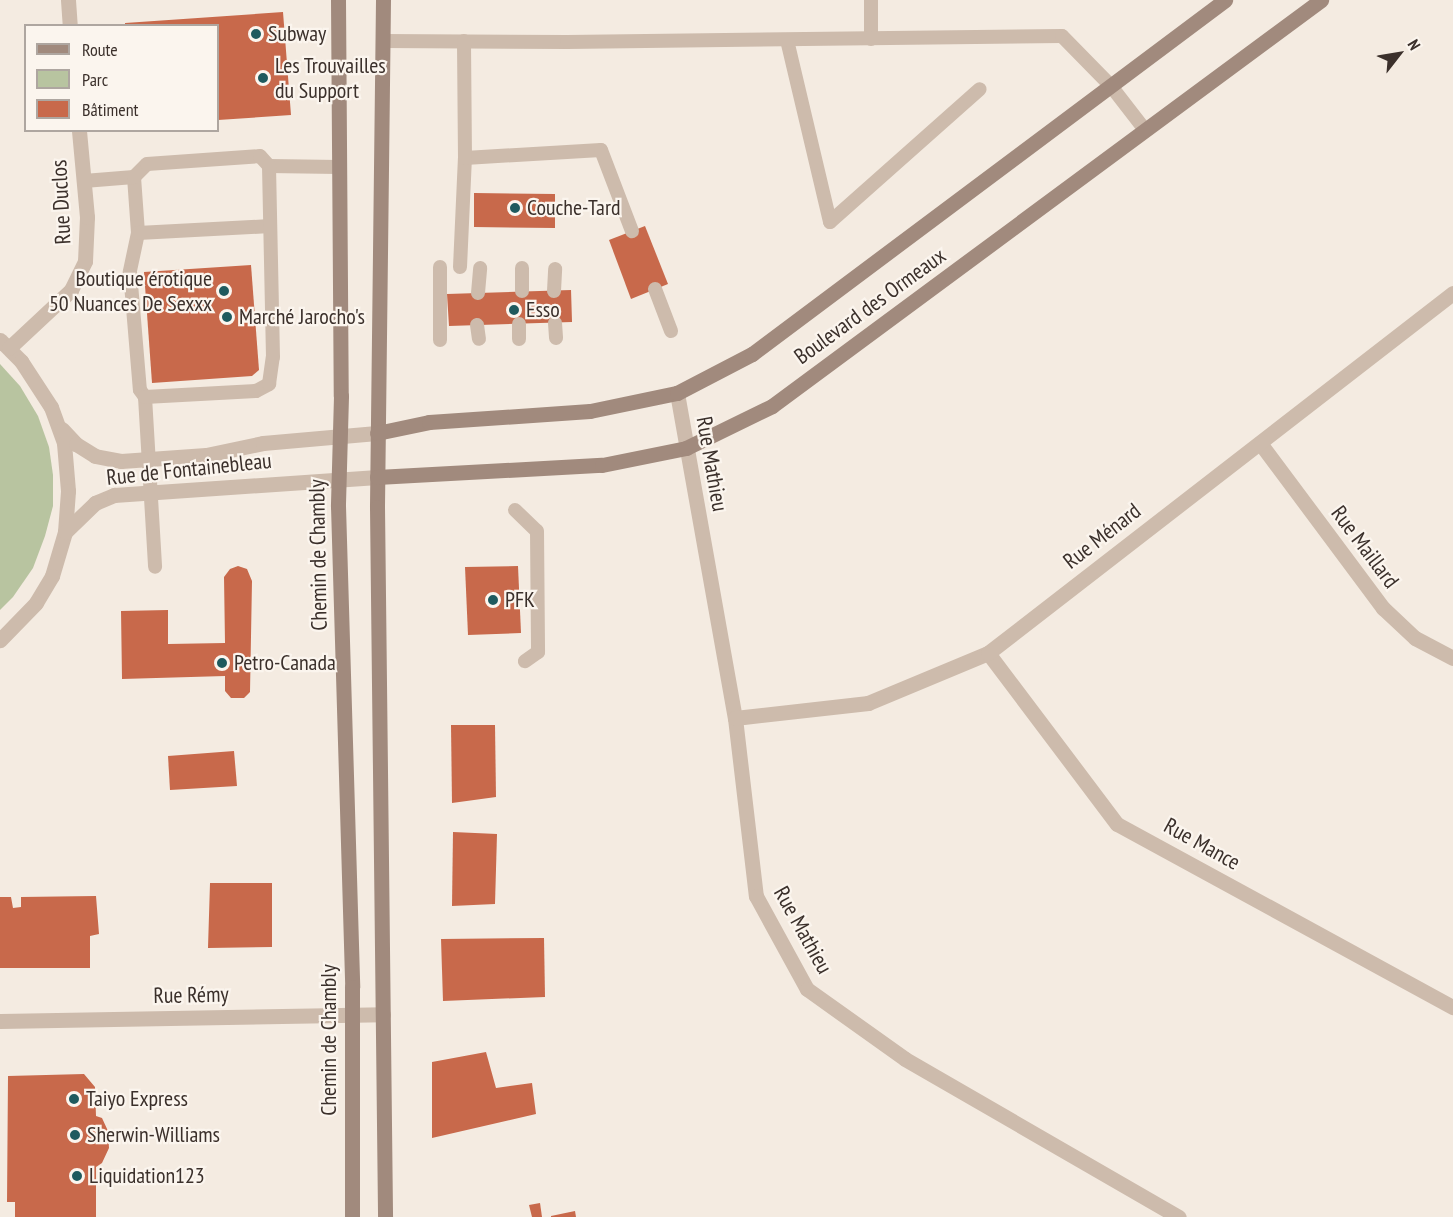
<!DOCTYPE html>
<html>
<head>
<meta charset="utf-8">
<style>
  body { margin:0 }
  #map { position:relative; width:1453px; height:1217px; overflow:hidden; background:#f4ebe1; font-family:"PT Sans Narrow",sans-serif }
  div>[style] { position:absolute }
  .green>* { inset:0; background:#b8c4a0 }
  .building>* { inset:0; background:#c8694b }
  .lane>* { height:14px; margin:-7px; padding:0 7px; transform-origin:7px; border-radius:7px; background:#cdbbac }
  .street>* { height:15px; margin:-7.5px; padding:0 7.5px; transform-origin:7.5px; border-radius:7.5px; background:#cdbbac }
  .secondary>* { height:15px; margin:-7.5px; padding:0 7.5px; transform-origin:7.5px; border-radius:7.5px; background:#a18a7d }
  .dots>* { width:16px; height:16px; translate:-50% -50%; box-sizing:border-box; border:3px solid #fbf5ee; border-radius:50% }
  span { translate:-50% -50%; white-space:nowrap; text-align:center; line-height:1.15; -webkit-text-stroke:4.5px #fbf5ee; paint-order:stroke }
  .poi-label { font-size:22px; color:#3b302b }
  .left { translate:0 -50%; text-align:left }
  .right { translate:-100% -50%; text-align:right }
  .street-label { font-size:22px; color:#3b302b }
  .legend { position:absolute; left:24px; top:24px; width:195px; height:108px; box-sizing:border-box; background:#fbf5ee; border:2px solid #aea6a0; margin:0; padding:8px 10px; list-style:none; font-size:18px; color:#3b302b }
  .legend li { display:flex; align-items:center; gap:12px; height:30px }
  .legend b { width:30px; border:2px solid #aea6a0 }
  .north { position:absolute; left:1369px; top:24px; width:60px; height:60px; -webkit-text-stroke:4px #fbf5ee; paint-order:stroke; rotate:59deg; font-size:16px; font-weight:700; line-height:24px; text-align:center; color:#3b302b }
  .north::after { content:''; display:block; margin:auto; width:21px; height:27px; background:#3b302b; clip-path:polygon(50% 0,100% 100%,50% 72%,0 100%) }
</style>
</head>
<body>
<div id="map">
  <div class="green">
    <div style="clip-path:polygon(0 364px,20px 386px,38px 416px,49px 447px,53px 475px,53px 506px,45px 536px,33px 568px,13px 597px,0 610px)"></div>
  </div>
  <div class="building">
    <div style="clip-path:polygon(283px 12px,291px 115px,218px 120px,218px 26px,125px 26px,125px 23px)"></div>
    <div style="clip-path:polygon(474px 193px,555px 194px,555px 228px,474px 227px)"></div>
    <div style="clip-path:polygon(645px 226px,668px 284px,631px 299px,609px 240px)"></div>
    <div style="clip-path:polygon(251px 265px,259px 370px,252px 376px,152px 383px,144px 272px)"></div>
    <div style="clip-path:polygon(571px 290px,572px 322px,449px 326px,447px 294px)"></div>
    <div style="clip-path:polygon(238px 566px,247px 569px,252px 581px,250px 692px,244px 698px,231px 698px,225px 691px,225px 676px,122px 679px,121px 611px,168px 610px,168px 644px,225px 643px,224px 577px,230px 569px)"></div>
    <div style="clip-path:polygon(518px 566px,521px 633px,468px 635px,465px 567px)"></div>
    <div style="clip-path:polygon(451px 725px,495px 725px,496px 797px,452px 803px)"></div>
    <div style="clip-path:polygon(234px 751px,237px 786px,170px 790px,168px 756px)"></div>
    <div style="clip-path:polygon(453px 832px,497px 834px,495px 904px,452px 906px)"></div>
    <div style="clip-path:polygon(210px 883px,272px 883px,272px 947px,208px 948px)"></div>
    <div style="clip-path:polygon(96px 896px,99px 934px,90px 936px,90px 968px,0 968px,0 897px,11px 897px,13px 908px,21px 907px,21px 897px)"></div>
    <div style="clip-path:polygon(544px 938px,545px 997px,443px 1001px,441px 939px)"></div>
    <div style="clip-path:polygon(486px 1052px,496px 1088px,532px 1083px,536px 1114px,432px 1138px,432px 1062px)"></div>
    <div style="clip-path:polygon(84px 1074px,95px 1087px,96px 1116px,102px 1118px,108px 1131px,109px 1148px,102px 1163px,96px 1167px,96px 1217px,15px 1217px,15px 1202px,7px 1202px,8px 1076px)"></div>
    <div style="clip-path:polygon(540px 1203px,542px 1217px,532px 1217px,529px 1205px)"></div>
    <div style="clip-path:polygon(575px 1211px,576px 1217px,551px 1217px,551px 1216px)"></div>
  </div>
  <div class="lane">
    <div style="left:871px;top:0;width:39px;rotate:90deg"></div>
    <div style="left:787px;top:40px;width:187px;rotate:76.7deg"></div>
    <div style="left:830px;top:222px;width:200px;rotate:-41.6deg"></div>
    <div style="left:383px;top:41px;width:184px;rotate:0.3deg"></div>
    <div style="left:567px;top:42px;width:495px;rotate:-0.7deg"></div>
    <div style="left:1062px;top:36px;width:70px;rotate:45.6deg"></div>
    <div style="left:1111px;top:86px;width:56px;rotate:52.3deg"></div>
    <div style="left:465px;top:158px;width:136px;rotate:-3.4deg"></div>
    <div style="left:601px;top:150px;width:87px;rotate:69.1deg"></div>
    <div style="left:134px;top:177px;width:56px;rotate:85.9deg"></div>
    <div style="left:138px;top:233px;width:40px;rotate:102deg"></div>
    <div style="left:130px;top:272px;width:118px;rotate:85.2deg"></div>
    <div style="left:140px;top:390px;width:9px;rotate:54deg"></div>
    <div style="left:145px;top:397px;width:170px;rotate:86.6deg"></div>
    <div style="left:84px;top:181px;width:50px;rotate:-4.6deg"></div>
    <div style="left:134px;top:177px;width:18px;rotate:-45deg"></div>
    <div style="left:147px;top:164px;width:113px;rotate:-4deg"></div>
    <div style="left:260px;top:156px;width:13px;rotate:48deg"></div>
    <div style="left:269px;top:166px;width:69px;rotate:0.8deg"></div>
    <div style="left:138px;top:233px;width:132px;rotate:-3deg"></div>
    <div style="left:460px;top:267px;width:109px;rotate:-87.4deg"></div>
    <div style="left:465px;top:158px;width:117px;rotate:-90.5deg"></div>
    <div style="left:522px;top:268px;width:23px;rotate:90deg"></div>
    <div style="left:655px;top:289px;width:45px;rotate:69.1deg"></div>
    <div style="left:554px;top:291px;width:22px;rotate:-87deg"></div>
    <div style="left:478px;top:293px;width:25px;rotate:-85deg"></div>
    <div style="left:555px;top:323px;width:15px;rotate:86deg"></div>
    <div style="left:519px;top:324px;width:15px;rotate:90deg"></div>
    <div style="left:477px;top:325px;width:14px;rotate:82deg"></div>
    <div style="left:440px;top:340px;width:73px;rotate:-90deg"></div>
    <div style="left:145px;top:397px;width:111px;rotate:-3.1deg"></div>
    <div style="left:256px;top:391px;width:15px;rotate:-28deg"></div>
    <div style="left:269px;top:384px;width:27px;rotate:-82deg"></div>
    <div style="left:273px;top:357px;width:191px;rotate:-91.2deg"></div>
    <div style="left:515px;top:510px;width:30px;rotate:44deg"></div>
    <div style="left:537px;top:531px;width:121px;rotate:89.5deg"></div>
    <div style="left:538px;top:652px;width:16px;rotate:145deg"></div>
  </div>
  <div class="street">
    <div style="left:68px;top:0;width:26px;rotate:86deg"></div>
    <div style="left:0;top:340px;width:30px;rotate:45deg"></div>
    <div style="left:21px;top:361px;width:55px;rotate:56.9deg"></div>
    <div style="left:51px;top:407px;width:38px;rotate:70deg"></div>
    <div style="left:64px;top:443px;width:48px;rotate:85.2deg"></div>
    <div style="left:68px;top:491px;width:41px;rotate:94.2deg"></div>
    <div style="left:65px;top:532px;width:46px;rotate:106.5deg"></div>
    <div style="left:52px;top:576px;width:31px;rotate:121deg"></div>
    <div style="left:36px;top:603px;width:52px;rotate:134.2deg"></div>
    <div style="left:9px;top:348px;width:85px;rotate:-43.1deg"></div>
    <div style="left:71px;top:290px;width:32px;rotate:-64deg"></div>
    <div style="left:85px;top:261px;width:44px;rotate:-87.4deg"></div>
    <div style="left:87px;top:217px;width:87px;rotate:-95.3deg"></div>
    <div style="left:677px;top:393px;width:330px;rotate:79.9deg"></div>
    <div style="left:735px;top:718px;width:179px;rotate:83.3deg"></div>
    <div style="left:756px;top:896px;width:106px;rotate:61.3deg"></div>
    <div style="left:807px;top:989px;width:120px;rotate:35.5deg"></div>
    <div style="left:905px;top:1059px;width:316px;rotate:30deg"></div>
    <div style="left:62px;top:429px;width:21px;rotate:47deg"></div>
    <div style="left:76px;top:444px;width:22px;rotate:32deg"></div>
    <div style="left:95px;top:456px;width:26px;rotate:11deg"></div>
    <div style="left:121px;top:461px;width:85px;rotate:-4deg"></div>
    <div style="left:206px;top:455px;width:58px;rotate:-11.9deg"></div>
    <div style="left:263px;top:443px;width:114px;rotate:-5deg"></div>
    <div style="left:1260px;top:443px;width:206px;rotate:53.3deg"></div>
    <div style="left:1383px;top:608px;width:44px;rotate:43.2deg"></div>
    <div style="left:1415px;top:638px;width:43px;rotate:27.8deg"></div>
    <div style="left:65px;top:532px;width:42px;rotate:-44deg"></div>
    <div style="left:95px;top:503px;width:21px;rotate:-23deg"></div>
    <div style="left:114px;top:495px;width:264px;rotate:-3.9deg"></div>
    <div style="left:988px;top:653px;width:214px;rotate:53deg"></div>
    <div style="left:1117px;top:824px;width:383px;rotate:28.6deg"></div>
    <div style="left:735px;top:718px;width:134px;rotate:-6.4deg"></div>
    <div style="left:868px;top:703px;width:130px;rotate:-22.6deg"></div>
    <div style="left:988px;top:653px;width:588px;rotate:-37.75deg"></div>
    <div style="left:0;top:1021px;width:383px;rotate:-1deg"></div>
  </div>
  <div class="secondary">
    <div style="left:338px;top:0;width:396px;rotate:89.6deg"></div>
    <div style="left:341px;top:396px;width:110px;rotate:91.6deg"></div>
    <div style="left:338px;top:506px;width:481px;rotate:88.3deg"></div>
    <div style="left:352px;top:987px;width:230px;rotate:90deg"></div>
    <div style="left:383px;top:0;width:507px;rotate:90.68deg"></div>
    <div style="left:377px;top:507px;width:710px;rotate:89.35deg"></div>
    <div style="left:377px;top:433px;width:53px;rotate:-11.9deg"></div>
    <div style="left:429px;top:422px;width:161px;rotate:-3.9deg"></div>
    <div style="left:590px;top:411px;width:89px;rotate:-11.7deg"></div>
    <div style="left:677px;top:393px;width:85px;rotate:-27.5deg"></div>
    <div style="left:752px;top:354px;width:591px;rotate:-36.81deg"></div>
    <div style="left:377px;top:477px;width:225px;rotate:-3.1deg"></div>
    <div style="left:602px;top:465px;width:86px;rotate:-11.4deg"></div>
    <div style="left:686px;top:448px;width:96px;rotate:-26deg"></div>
    <div style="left:772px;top:406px;width:683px;rotate:-36.48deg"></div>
  </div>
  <div class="dots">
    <div style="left:256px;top:34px;background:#1f5a5e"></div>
    <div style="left:263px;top:78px;background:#1f5a5e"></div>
    <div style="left:515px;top:208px;background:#1f5a5e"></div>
    <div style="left:224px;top:291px;background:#1f5a5e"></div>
    <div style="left:514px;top:310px;background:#1f5a5e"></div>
    <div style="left:227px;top:317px;background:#1f5a5e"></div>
    <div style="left:493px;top:600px;background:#1f5a5e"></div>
    <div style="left:222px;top:663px;background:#1f5a5e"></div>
    <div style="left:74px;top:1099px;background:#1f5a5e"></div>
    <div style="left:75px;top:1135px;background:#1f5a5e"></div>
    <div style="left:77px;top:1176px;background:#1f5a5e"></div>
  </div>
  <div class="poi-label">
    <span class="left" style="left:268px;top:34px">Subway</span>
    <span class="left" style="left:275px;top:78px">Les Trouvailles<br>du Support</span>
    <span class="left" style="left:527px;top:208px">Couche-Tard</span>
    <span class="right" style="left:212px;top:291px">Boutique érotique<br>50 Nuances De Sexxx</span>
    <span class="left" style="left:526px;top:310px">Esso</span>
    <span class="left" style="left:239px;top:317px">Marché Jarocho's</span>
    <span class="left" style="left:505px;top:600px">PFK</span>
    <span class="left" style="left:234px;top:663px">Petro-Canada</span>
    <span class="left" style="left:86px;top:1099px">Taiyo Express</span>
    <span class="left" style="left:87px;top:1135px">Sherwin-Williams</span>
    <span class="left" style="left:89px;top:1176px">Liquidation123</span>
  </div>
  <div class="street-label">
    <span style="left:61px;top:202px;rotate:-93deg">Rue Duclos</span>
    <span style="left:870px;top:306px;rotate:-36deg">Boulevard des Ormeaux</span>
    <span style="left:712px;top:464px;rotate:80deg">Rue Mathieu</span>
    <span style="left:189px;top:469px;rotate:-6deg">Rue de Fontainebleau</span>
    <span style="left:1102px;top:536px;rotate:-38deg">Rue Ménard</span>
    <span style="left:1365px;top:547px;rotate:53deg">Rue Maillard</span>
    <span style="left:318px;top:555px;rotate:-91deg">Chemin de Chambly</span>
    <span style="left:1202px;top:844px;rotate:29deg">Rue Mance</span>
    <span style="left:803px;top:930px;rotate:61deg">Rue Mathieu</span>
    <span style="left:191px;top:995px;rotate:-1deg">Rue Rémy</span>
    <span style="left:329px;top:1040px;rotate:-90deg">Chemin de Chambly</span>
  </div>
  <ul class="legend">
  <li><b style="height:8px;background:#a18a7d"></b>Route</li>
  <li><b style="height:16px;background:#b8c4a0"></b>Parc</li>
  <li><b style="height:16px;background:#c8694b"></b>Bâtiment</li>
  </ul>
  <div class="north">N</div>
</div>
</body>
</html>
